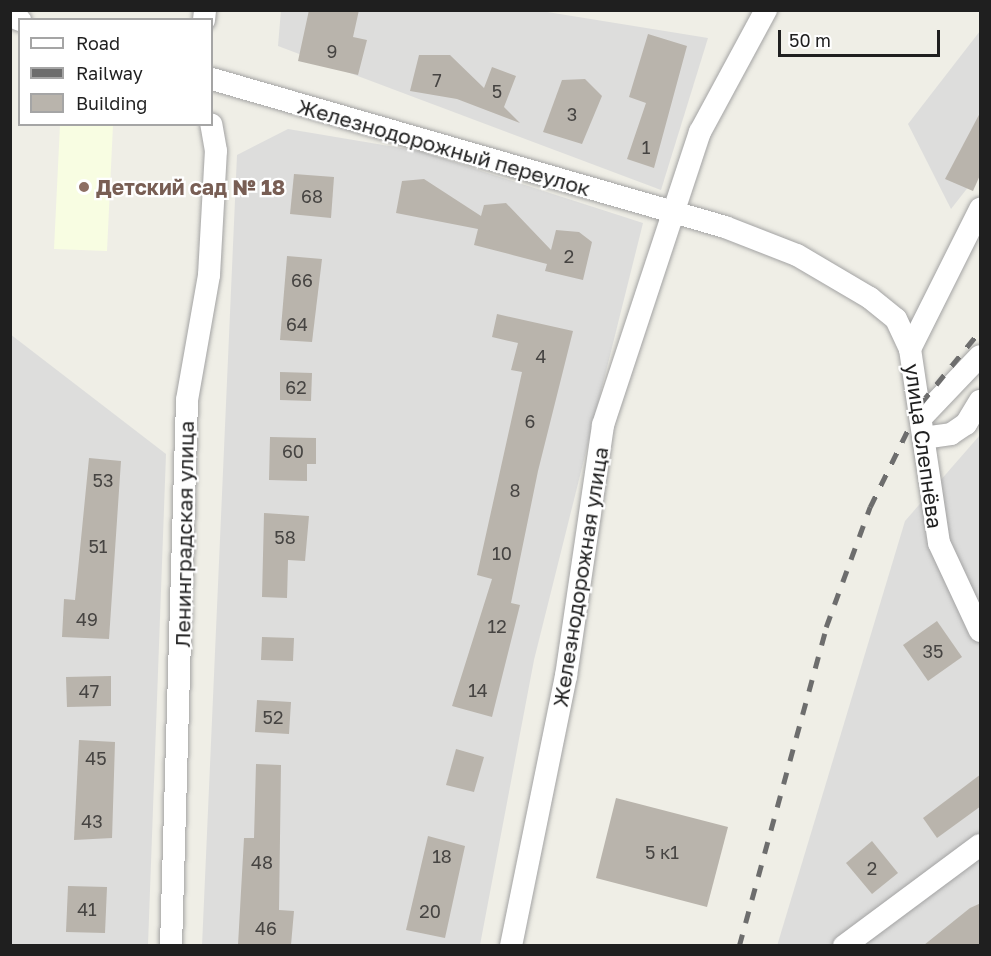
<!DOCTYPE html>
<html>
<head>
<meta charset="utf-8">
<style>
  body { margin:0 }
  #map { position:relative; width:991px; height:956px; overflow:hidden; background:#efeee6; font-family:"Golos Text",sans-serif }
  div>[style] { position:absolute }
  .residential>* { inset:0; background:#dddddc }
  .education>* { inset:0; background:#f8fde2 }
  .building>* { inset:0; background:#b9b4ac }
  .roads { filter:drop-shadow(0 0 2px #a3a3a3) drop-shadow(0 0 2px #a3a3a3) }
  .minor>* { height:22px; margin:-11px; padding:0 11px; transform-origin:11px; border-radius:11px; background:#fff }
  .rail>* { height:4.5px; margin-top:-2.25px; transform-origin:0; background:repeating-linear-gradient(90deg,#6d6d6d 0 12px,transparent 0 24px) }
  .dots>* { width:16px; height:16px; translate:-50% -50%; box-sizing:border-box; border:3px solid #fff; border-radius:50% }
  span { translate:-50% -50%; white-space:nowrap; text-align:center; line-height:1.15; -webkit-text-stroke:4.5px #fff; paint-order:stroke }
  .number-label { font-size:18px; color:#464442 }
  .number-label span { -webkit-text-stroke-width:0 }
  .street-label { font-size:21px; color:#1f1f1f }
  .education-label { font-size:21px; color:#785e54; font-weight:700 }
  .left { translate:0 -50%; text-align:left }
  .frame { position:absolute; inset:0; border:12px solid #1f1f1f; pointer-events:none }
  .legend { position:absolute; left:18px; top:18px; width:195px; height:108px; box-sizing:border-box; background:#fff; border:2px solid #a5a5a5; margin:0; padding:8px 10px; list-style:none; font-size:18px; color:#1f1f1f }
  .legend li { display:flex; align-items:center; gap:12px; height:30px }
  .legend b { width:30px; border:2px solid #a5a5a5 }
  .scale { position:absolute; left:778px; top:30px; width:162px; height:27px; box-sizing:border-box; border:3px solid #1f1f1f; border-top:0; padding-left:8px; font-size:18px; line-height:21px; white-space:nowrap; color:#1f1f1f; -webkit-text-stroke:4px #fff; paint-order:stroke }
</style>
</head>
<body>
<div id="map">
  <div class="residential">
    <div style="clip-path:polygon(281px 10px,535px 10px,708px 38px,661px 190px,278px 46px)"></div>
    <div style="clip-path:polygon(980px 31px,980px 172px,951px 209px,908px 124px)"></div>
    <div style="clip-path:polygon(288px 129px,419px 151px,643px 223px,534px 660px,480px 945px,202px 946px,237px 155px)"></div>
    <div style="clip-path:polygon(10px 334px,166px 454px,148px 945px,11px 945px)"></div>
    <div style="clip-path:polygon(980px 435px,980px 945px,777px 946px,905px 521px)"></div>
  </div>
  <div class="education">
    <div style="clip-path:polygon(60px 125px,113px 125px,107px 251px,54px 249px)"></div>
  </div>
  <div class="building">
    <div style="clip-path:polygon(309px 10px,359px 10px,353px 37px,367px 40px,358px 75px,298px 61px)"></div>
    <div style="clip-path:polygon(648px 34px,687px 46px,654px 168px,627px 159px,646px 103px,629px 97px)"></div>
    <div style="clip-path:polygon(419px 55px,450px 55px,484px 88px,492px 67px,516px 76px,504px 107px,520px 123px,457px 99px,410px 91px)"></div>
    <div style="clip-path:polygon(585px 79px,602px 96px,582px 144px,543px 132px,562px 80px)"></div>
    <div style="clip-path:polygon(981px 111px,981px 173px,973px 191px,945px 179px)"></div>
    <div style="clip-path:polygon(294px 174px,334px 177px,331px 218px,290px 214px)"></div>
    <div style="clip-path:polygon(424px 179px,481px 216px,484px 205px,506px 203px,551px 250px,556px 230px,579px 232px,592px 242px,583px 280px,545px 271px,547px 264px,474px 245px,478px 229px,396px 213px,402px 181px)"></div>
    <div style="clip-path:polygon(287px 256px,322px 259px,312px 342px,280px 340px)"></div>
    <div style="clip-path:polygon(497px 314px,573px 331px,538px 471px,511px 603px,520px 605px,492px 717px,452px 706px,492px 579px,477px 575px,522px 372px,511px 370px,518px 343px,492px 337px)"></div>
    <div style="clip-path:polygon(280px 372px,312px 373px,311px 401px,280px 400px)"></div>
    <div style="clip-path:polygon(270px 437px,316px 438px,316px 464px,307px 464px,307px 481px,269px 480px)"></div>
    <div style="clip-path:polygon(89px 458px,121px 461px,109px 639px,62px 637px,64px 599px,75px 600px)"></div>
    <div style="clip-path:polygon(264px 513px,309px 516px,305px 561px,288px 560px,287px 598px,262px 597px)"></div>
    <div style="clip-path:polygon(937px 621px,962px 657px,928px 681px,903px 645px)"></div>
    <div style="clip-path:polygon(262px 637px,294px 638px,293px 661px,261px 660px)"></div>
    <div style="clip-path:polygon(111px 676px,111px 706px,67px 707px,66px 677px)"></div>
    <div style="clip-path:polygon(257px 700px,291px 702px,289px 734px,255px 732px)"></div>
    <div style="clip-path:polygon(79px 740px,115px 742px,112px 838px,74px 840px)"></div>
    <div style="clip-path:polygon(456px 749px,484px 757px,474px 792px,446px 785px)"></div>
    <div style="clip-path:polygon(256px 764px,281px 765px,279px 910px,294px 911px,291px 945px,238px 945px,244px 838px,254px 838px)"></div>
    <div style="clip-path:polygon(981px 774px,981px 806px,937px 838px,923px 818px)"></div>
    <div style="clip-path:polygon(616px 798px,728px 827px,707px 907px,596px 878px)"></div>
    <div style="clip-path:polygon(428px 836px,465px 846px,445px 938px,406px 930px)"></div>
    <div style="clip-path:polygon(872px 841px,898px 873px,872px 894px,846px 863px)"></div>
    <div style="clip-path:polygon(68px 886px,107px 887px,105px 933px,66px 932px)"></div>
    <div style="clip-path:polygon(981px 903px,981px 945px,924px 945px,970px 908px)"></div>
  </div>
  <div class="roads">
    <div class="minor">
      <div style="left:10px;top:16px;width:11px;rotate:22deg"></div>
      <div style="left:204px;top:20px;width:10px;rotate:-84deg"></div>
      <div style="left:212px;top:79px;width:534px;rotate:16.09deg"></div>
      <div style="left:725px;top:227px;width:77px;rotate:21.3deg"></div>
      <div style="left:797px;top:255px;width:85px;rotate:30.5deg"></div>
      <div style="left:870px;top:298px;width:33px;rotate:39deg"></div>
      <div style="left:896px;top:319px;width:33px;rotate:65deg"></div>
      <div style="left:910px;top:349px;width:196px;rotate:81.5deg"></div>
      <div style="left:939px;top:543px;width:97px;rotate:65deg"></div>
      <div style="left:910px;top:349px;width:157px;rotate:-63.4deg"></div>
      <div style="left:922px;top:417px;width:84px;rotate:-46.4deg"></div>
      <div style="left:923px;top:438px;width:28px;rotate:-8deg"></div>
      <div style="left:951px;top:434px;width:18px;rotate:-34deg"></div>
      <div style="left:966px;top:424px;width:27px;rotate:-59deg"></div>
      <div style="left:171px;top:946px;width:546px;rotate:-88.32deg"></div>
      <div style="left:187px;top:400px;width:127px;rotate:-80deg"></div>
      <div style="left:209px;top:275px;width:124px;rotate:-86.8deg"></div>
      <div style="left:216px;top:151px;width:27px;rotate:-100deg"></div>
      <div style="left:511px;top:946px;width:276px;rotate:-78.5deg"></div>
      <div style="left:566px;top:676px;width:254px;rotate:-81.6deg"></div>
      <div style="left:603px;top:425px;width:309px;rotate:-71.7deg"></div>
      <div style="left:700px;top:132px;width:139px;rotate:-61.6deg"></div>
      <div style="left:844px;top:946px;width:169px;rotate:-36.6deg"></div>
    </div>
  </div>
  <div class="rail">
    <div style="left:739px;top:946px;width:331px;rotate:-74.7deg"></div>
    <div style="left:826px;top:627px;width:128px;rotate:-69.9deg"></div>
    <div style="left:870px;top:507px;width:116px;rotate:-63.9deg"></div>
    <div style="left:921px;top:403px;width:93px;rotate:-50.7deg"></div>
  </div>
  <div class="dots">
    <div style="left:84px;top:187px;background:#8d6e63"></div>
  </div>
  <div class="number-label">
    <span style="left:332px;top:51px">9</span>
    <span style="left:437px;top:80px">7</span>
    <span style="left:497px;top:91px">5</span>
    <span style="left:572px;top:114px">3</span>
    <span style="left:646px;top:147px">1</span>
    <span style="left:312px;top:196px">68</span>
    <span style="left:569px;top:256px">2</span>
    <span style="left:302px;top:280px">66</span>
    <span style="left:297px;top:324px">64</span>
    <span style="left:541px;top:356px">4</span>
    <span style="left:296px;top:387px">62</span>
    <span style="left:530px;top:421px">6</span>
    <span style="left:293px;top:451px">60</span>
    <span style="left:103px;top:480px">53</span>
    <span style="left:515px;top:490px">8</span>
    <span style="left:285px;top:537px">58</span>
    <span style="left:98px;top:546px">51</span>
    <span style="left:502px;top:553px">10</span>
    <span style="left:87px;top:619px">49</span>
    <span style="left:497px;top:626px">12</span>
    <span style="left:933px;top:651px">35</span>
    <span style="left:478px;top:690px">14</span>
    <span style="left:89px;top:691px">47</span>
    <span style="left:273px;top:717px">52</span>
    <span style="left:96px;top:758px">45</span>
    <span style="left:92px;top:821px">43</span>
    <span style="left:662px;top:852px">5 к1</span>
    <span style="left:442px;top:856px">18</span>
    <span style="left:262px;top:862px">48</span>
    <span style="left:872px;top:868px">2</span>
    <span style="left:87px;top:909px">41</span>
    <span style="left:430px;top:911px">20</span>
    <span style="left:266px;top:928px">46</span>
  </div>
  <div class="street-label">
    <span style="left:444px;top:147px;rotate:16deg">Железнодорожный переулок</span>
    <span style="left:924px;top:446px;rotate:82deg">улица Слепнёва</span>
    <span style="left:184px;top:534px;rotate:-89deg">Ленинградская улица</span>
    <span style="left:580px;top:577px;rotate:-81deg">Железнодорожная улица</span>
  </div>
  <div class="education-label">
    <span class="left" style="left:96px;top:187px">Детский сад № 18</span>
  </div>
  <div class="frame"></div>
  <ul class="legend">
  <li><b style="height:8px;background:#fff"></b>Road</li>
  <li><b style="height:8px;background:#6d6d6d"></b>Railway</li>
  <li><b style="height:16px;background:#b9b4ac"></b>Building</li>
  </ul>
  <div class="scale">50 m</div>
</div>
</body>
</html>
